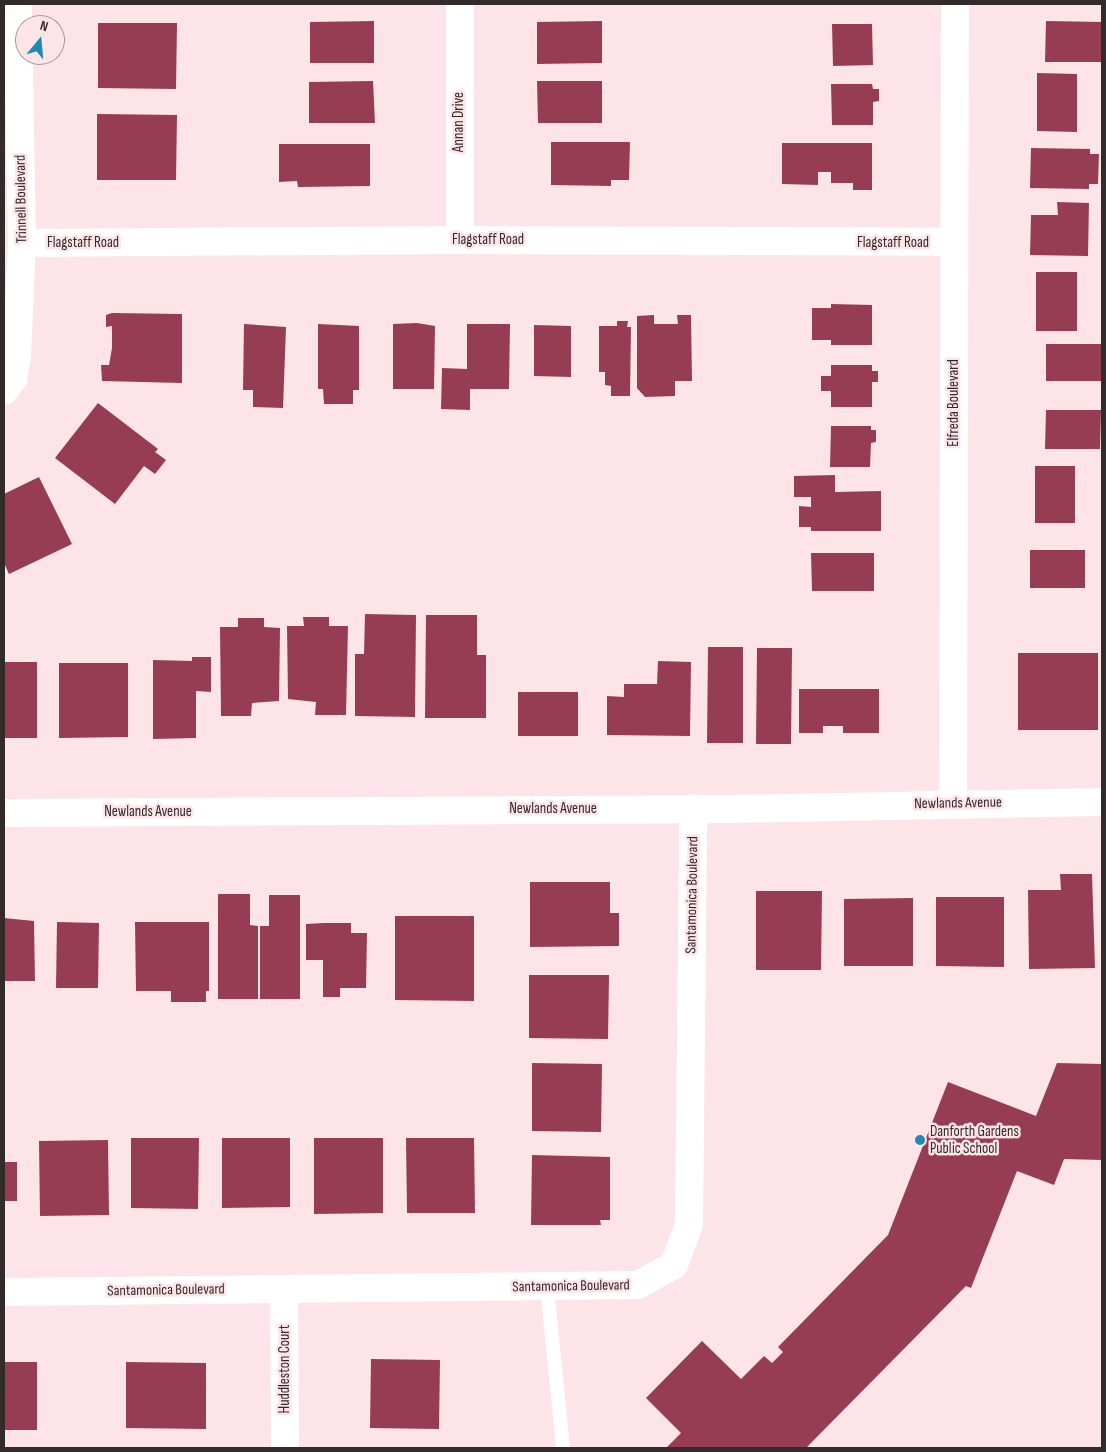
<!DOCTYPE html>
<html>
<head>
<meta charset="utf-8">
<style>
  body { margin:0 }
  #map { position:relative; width:1106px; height:1452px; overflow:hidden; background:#fce4e8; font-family:"Sofia Sans Condensed",sans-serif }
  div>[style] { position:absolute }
  .building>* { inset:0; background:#963c53 }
  .lane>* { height:14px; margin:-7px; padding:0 7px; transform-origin:7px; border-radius:7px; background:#fff }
  .street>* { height:28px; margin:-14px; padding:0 14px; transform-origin:14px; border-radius:14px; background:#fff }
  .dots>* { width:14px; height:14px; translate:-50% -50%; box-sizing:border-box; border:2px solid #fce4e8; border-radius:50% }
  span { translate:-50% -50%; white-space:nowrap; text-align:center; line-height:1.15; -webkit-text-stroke:5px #fce4e8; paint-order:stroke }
  .street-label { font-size:15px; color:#332a2b }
  .poi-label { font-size:15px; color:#332a2b }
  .left { translate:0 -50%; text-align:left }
  .frame { position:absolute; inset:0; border:5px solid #332a2b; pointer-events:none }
  .north { position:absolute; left:15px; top:15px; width:50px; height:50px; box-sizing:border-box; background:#fce4e8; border:1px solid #ac9a9c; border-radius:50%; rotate:17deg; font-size:14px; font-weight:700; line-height:20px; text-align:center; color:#332a2b }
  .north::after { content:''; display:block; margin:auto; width:18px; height:22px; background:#1d8ab0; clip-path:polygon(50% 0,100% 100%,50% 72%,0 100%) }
</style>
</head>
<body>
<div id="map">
  <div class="building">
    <div style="clip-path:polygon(374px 21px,374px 63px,310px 63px,310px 22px)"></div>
    <div style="clip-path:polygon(602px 21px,602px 63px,537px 64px,537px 22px)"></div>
    <div style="clip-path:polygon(1046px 21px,1102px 22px,1102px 62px,1045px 62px)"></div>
    <div style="clip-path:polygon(98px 23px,177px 23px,176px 89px,98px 88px)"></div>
    <div style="clip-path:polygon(832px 24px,872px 24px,873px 65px,833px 66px)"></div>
    <div style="clip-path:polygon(1037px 73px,1077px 74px,1077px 132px,1037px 131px)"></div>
    <div style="clip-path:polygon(373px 81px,375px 123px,309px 123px,309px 82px)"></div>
    <div style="clip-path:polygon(537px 81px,602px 81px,602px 123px,538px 123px)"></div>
    <div style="clip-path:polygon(831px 84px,872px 84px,873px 89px,879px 89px,879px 101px,873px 102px,873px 125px,832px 125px)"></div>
    <div style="clip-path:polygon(97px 114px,177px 115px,176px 180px,97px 180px)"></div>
    <div style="clip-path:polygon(551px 142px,630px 142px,629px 180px,611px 180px,611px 186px,551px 185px)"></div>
    <div style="clip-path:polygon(782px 143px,872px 143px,872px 190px,853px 190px,853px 183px,831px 183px,831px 172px,818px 172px,818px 185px,782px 184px)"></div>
    <div style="clip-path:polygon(279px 144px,370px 144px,370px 186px,298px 187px,297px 181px,279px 182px)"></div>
    <div style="clip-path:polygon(1031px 148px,1090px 149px,1090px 154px,1099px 154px,1098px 184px,1089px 184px,1089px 189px,1030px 188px)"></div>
    <div style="clip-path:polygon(1057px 202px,1089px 203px,1088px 256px,1030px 255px,1031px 215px,1058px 215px)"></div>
    <div style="clip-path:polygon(1036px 272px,1077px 272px,1077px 331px,1036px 331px)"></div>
    <div style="clip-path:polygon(831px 304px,872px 305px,872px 345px,831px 345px,831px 340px,812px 340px,812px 308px,831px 308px)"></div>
    <div style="clip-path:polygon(112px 313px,182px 314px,182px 383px,102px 381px,101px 365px,109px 365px,112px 348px,112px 326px,106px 327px,106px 315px)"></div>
    <div style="clip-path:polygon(654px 315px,654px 324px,678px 324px,677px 315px,691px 315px,692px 381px,675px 381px,675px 396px,645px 397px,637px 388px,637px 316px)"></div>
    <div style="clip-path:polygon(617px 321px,628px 321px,627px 327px,631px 327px,630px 396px,611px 396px,611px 386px,605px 385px,605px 372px,599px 372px,599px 326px,617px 326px)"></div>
    <div style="clip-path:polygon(417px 323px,435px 326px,434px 389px,393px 389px,393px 324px)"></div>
    <div style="clip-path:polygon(244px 324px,286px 327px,283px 408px,253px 407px,253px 390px,243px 390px)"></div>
    <div style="clip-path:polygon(318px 324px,359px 326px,359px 390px,353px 390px,353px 404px,324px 404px,323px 389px,318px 389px)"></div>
    <div style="clip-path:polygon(467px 324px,510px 324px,509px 389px,470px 389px,470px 410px,441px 409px,442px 368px,467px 369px)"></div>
    <div style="clip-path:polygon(534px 325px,571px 326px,571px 377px,534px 376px)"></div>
    <div style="clip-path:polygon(1046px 344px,1101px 344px,1101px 381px,1046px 381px)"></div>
    <div style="clip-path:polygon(831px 365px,872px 365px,872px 371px,878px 371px,878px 382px,872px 382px,872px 407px,831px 407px,831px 391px,821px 391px,821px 376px,831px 376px)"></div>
    <div style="clip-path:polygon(98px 403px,158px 449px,155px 452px,166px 460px,155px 474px,144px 466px,115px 504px,55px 458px)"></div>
    <div style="clip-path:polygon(1046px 410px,1101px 410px,1100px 449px,1045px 449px)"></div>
    <div style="clip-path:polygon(831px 426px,871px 426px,871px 430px,876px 430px,876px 442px,871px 443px,870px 467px,830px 467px)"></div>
    <div style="clip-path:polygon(1035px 466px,1075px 466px,1075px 523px,1035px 523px)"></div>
    <div style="clip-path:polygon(835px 475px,835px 492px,881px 491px,881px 531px,811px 531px,811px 527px,799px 527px,799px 506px,811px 507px,811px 497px,794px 497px,794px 476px)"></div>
    <div style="clip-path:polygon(39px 477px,72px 544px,9px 574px,4px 563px,4px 494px)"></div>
    <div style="clip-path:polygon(1030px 550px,1085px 550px,1085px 588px,1030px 588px)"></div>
    <div style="clip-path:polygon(811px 553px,874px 553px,874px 591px,812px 591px)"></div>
    <div style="clip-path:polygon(365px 614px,416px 615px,415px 717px,355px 716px,355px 654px,364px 654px)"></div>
    <div style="clip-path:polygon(426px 615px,477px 615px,477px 655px,486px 655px,486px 718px,425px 718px)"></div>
    <div style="clip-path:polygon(303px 617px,329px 617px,329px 626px,348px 626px,346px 715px,315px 715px,316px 702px,288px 699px,287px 626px,304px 626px)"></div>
    <div style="clip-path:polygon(238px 618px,264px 618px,264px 627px,280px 628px,279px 701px,252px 703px,251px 716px,221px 716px,220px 627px,238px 627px)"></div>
    <div style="clip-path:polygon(708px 647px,743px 647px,743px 743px,707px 743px)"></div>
    <div style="clip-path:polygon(757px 648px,792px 648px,791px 744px,756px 744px)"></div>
    <div style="clip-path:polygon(1018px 653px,1098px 653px,1098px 730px,1018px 730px)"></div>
    <div style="clip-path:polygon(192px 657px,211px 657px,211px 692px,196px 691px,196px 738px,153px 739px,153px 660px,192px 661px)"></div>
    <div style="clip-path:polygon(658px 661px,691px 662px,690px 736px,607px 735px,607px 696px,624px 697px,624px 684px,657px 684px)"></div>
    <div style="clip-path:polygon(4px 662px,37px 662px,37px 738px,4px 738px)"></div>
    <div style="clip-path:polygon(59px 663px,128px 663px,128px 737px,59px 738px)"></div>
    <div style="clip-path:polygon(799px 689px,879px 689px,879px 733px,843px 733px,843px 726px,823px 726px,823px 733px,799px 733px)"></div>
    <div style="clip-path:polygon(518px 692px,578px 692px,578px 736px,518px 736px)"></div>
    <div style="clip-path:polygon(1060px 874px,1092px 874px,1095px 968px,1029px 969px,1028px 890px,1061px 890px)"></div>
    <div style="clip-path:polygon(530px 882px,610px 882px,610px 913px,619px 913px,619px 946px,530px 947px)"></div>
    <div style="clip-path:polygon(756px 891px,822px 891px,821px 970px,756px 970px)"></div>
    <div style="clip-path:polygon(218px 894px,250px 894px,250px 925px,258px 926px,258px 999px,218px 999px)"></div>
    <div style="clip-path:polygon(269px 895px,300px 895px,300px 999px,260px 999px,260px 926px,269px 926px)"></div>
    <div style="clip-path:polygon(936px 897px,1004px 897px,1004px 967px,936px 966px)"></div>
    <div style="clip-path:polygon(913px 898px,913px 966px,844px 966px,844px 899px)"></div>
    <div style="clip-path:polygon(395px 916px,474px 916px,474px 1001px,395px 1000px)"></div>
    <div style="clip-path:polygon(4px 918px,34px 921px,35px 981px,4px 981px)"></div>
    <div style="clip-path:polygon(57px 922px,99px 923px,98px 988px,56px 988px)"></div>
    <div style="clip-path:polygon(135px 922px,209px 922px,209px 991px,206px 991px,206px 1002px,171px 1002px,171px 991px,136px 991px)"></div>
    <div style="clip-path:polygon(324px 923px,351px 923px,351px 933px,367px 933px,366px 988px,340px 988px,340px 997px,323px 997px,323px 960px,306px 960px,306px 924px)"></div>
    <div style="clip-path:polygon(529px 975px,609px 975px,608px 1039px,529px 1038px)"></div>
    <div style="clip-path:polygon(532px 1063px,602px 1064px,601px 1132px,532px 1131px)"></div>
    <div style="clip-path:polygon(1057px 1063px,1102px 1064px,1102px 1160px,1064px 1159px,1054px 1185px,1017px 1171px,971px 1288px,966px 1286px,806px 1448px,666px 1448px,681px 1433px,646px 1398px,702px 1341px,741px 1379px,764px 1356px,772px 1363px,783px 1352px,778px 1347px,888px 1235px,948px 1082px,1036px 1116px)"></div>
    <div style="clip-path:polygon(131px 1138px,199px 1138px,198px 1209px,131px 1208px)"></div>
    <div style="clip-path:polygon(222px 1138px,290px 1138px,290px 1207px,222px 1208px)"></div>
    <div style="clip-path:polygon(314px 1138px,383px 1138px,383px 1213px,314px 1214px)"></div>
    <div style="clip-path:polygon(406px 1138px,474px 1138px,475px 1213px,407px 1213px)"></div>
    <div style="clip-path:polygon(108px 1140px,109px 1215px,40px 1216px,39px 1141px)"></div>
    <div style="clip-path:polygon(532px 1155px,610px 1157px,610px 1220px,600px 1220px,601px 1225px,531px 1225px)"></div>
    <div style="clip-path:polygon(4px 1162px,17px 1162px,17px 1201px,4px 1201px)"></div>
    <div style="clip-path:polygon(371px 1359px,440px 1360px,439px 1429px,370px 1428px)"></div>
    <div style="clip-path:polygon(4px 1362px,37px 1362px,37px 1430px,4px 1430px)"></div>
    <div style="clip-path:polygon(126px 1362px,206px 1363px,206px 1429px,126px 1428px)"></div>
  </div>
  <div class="lane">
    <div style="left:547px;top:1287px;width:162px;rotate:84.3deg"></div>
  </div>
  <div class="street">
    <div style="left:460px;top:240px;width:236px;rotate:-90deg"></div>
    <div style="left:22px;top:243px;width:438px;rotate:-0.4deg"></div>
    <div style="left:460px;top:240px;width:494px;rotate:0.2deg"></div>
    <div style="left:4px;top:391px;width:15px;rotate:-53deg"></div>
    <div style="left:13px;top:379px;width:22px;rotate:-80deg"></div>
    <div style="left:17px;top:357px;width:114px;rotate:-87.5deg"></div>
    <div style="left:22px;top:243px;width:239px;rotate:-91deg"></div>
    <div style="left:953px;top:802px;width:798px;rotate:-89.86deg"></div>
    <div style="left:4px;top:813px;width:727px;rotate:-0.32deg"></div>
    <div style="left:731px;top:809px;width:371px;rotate:-1.1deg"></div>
    <div style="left:284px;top:1289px;width:159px;rotate:89.6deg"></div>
    <div style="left:4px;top:1292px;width:634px;rotate:-0.63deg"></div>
    <div style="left:638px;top:1285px;width:41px;rotate:-29.1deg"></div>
    <div style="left:674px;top:1265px;width:44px;rotate:-69.9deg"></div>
    <div style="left:689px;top:1224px;width:416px;rotate:-89.4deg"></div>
  </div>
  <div class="dots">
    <div style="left:920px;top:1140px;background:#1d8ab0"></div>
  </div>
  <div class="street-label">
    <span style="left:459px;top:122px;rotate:-90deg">Annan Drive</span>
    <span style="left:21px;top:199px;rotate:-91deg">Trinnell Boulevard</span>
    <span style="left:488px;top:240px">Flagstaff Road</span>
    <span style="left:83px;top:243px">Flagstaff Road</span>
    <span style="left:893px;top:243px">Flagstaff Road</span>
    <span style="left:954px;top:403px;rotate:-90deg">Elfreda Boulevard</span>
    <span style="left:958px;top:803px;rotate:-1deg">Newlands Avenue</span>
    <span style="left:553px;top:809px">Newlands Avenue</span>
    <span style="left:148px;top:812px">Newlands Avenue</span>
    <span style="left:692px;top:895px;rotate:-89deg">Santamonica Boulevard</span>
    <span style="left:571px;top:1286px;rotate:-1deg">Santamonica Boulevard</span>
    <span style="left:166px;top:1290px;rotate:-1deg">Santamonica Boulevard</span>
    <span style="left:285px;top:1369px;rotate:-90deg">Huddleston Court</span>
  </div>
  <div class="poi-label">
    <span class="left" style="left:930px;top:1140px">Danforth Gardens<br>Public School</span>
  </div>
  <div class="frame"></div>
  <div class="north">N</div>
</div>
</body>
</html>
